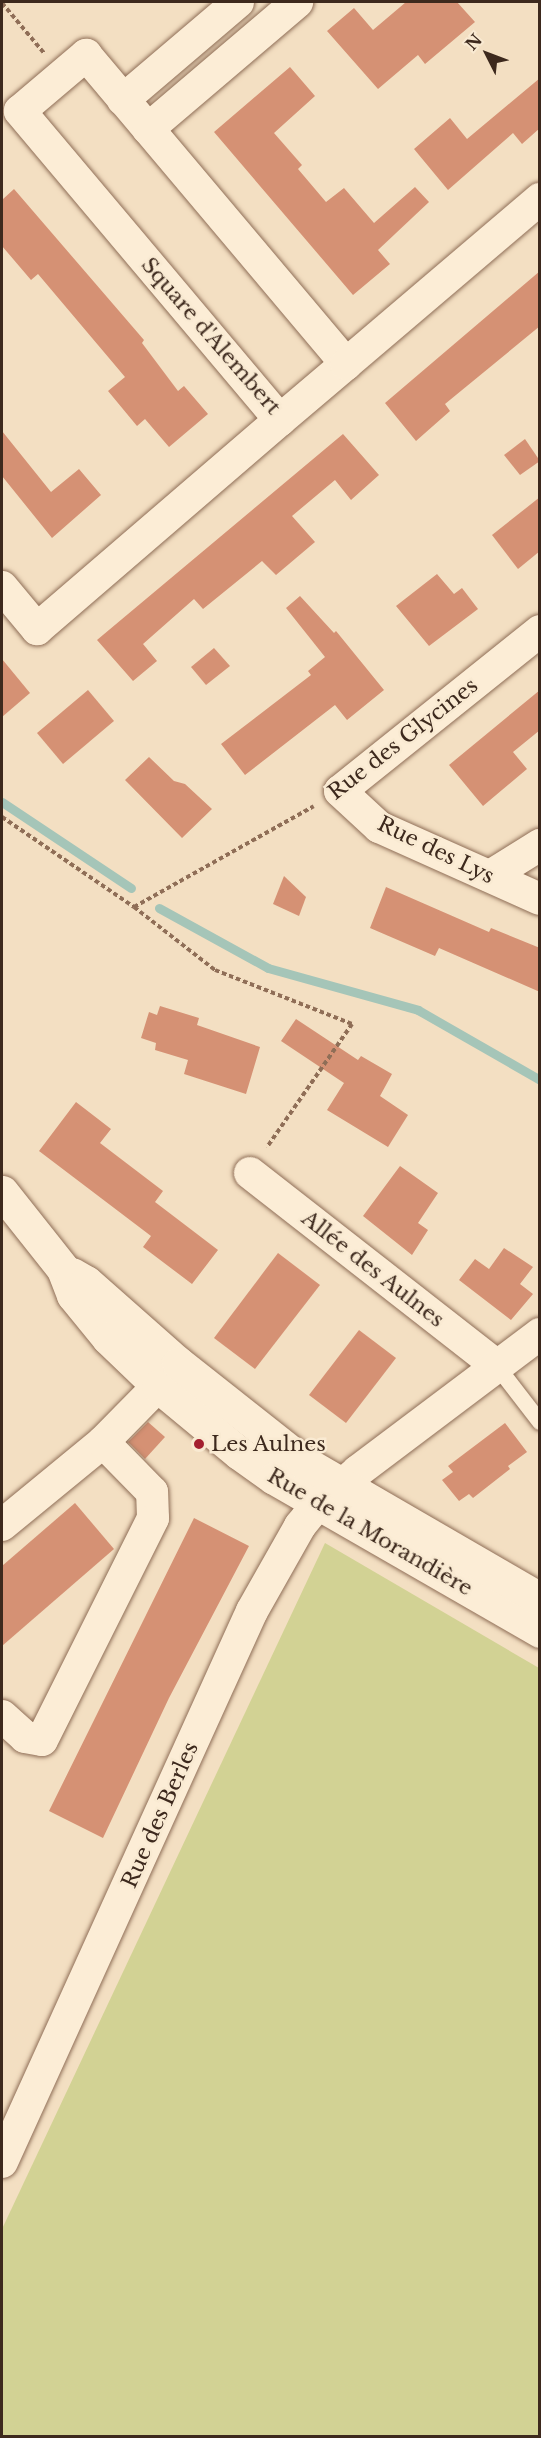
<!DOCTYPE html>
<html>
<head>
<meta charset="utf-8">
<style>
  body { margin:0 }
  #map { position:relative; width:541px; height:2438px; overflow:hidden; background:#f3dfc2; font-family:"Libre Baskerville",serif }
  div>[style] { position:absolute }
  .green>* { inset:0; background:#d2d294 }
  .stream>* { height:9px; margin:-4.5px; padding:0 4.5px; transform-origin:4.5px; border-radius:4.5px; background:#a5c5b8 }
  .building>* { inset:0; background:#d59174 }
  .path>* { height:4px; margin-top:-2px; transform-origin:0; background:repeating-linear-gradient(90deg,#8f6e57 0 4.5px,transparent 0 7.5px) }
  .roads { filter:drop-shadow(0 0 2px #8f6e57) drop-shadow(0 0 2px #8f6e57) }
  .lane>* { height:16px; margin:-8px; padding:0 8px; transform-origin:8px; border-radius:8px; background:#fcedd6 }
  .street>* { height:32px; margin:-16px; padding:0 16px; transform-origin:16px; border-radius:16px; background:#fcedd6 }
  .secondary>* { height:33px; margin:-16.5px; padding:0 16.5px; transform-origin:16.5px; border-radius:16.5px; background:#fcedd6 }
  .dots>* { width:16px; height:16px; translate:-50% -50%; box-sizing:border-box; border:3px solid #f9ead2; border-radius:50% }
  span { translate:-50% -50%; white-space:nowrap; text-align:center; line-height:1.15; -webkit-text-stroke:5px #f9ead2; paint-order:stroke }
  .street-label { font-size:21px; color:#3d291d }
  .poi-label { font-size:21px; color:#3d291d }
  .left { translate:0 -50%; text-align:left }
  .frame { position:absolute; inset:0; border:3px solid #3d291d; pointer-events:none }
  .north { position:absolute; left:457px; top:24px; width:60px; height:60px; -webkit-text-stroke:4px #f9ead2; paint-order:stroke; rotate:312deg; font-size:16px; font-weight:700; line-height:24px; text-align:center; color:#3d291d }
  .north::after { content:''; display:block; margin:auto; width:21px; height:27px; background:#3d291d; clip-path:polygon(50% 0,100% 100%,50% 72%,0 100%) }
</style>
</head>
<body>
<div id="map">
  <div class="green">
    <div style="clip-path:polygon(325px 1543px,539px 1668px,539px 2436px,2px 2436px,2px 2229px)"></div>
  </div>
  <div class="stream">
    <div style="left:2px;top:802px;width:155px;rotate:33.7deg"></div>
    <div style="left:159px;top:908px;width:124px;rotate:28.8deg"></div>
    <div style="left:268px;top:968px;width:156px;rotate:15.6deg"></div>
    <div style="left:418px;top:1010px;width:141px;rotate:29.8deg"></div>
  </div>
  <div class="building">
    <div style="clip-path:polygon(406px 2px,457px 2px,475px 22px,425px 64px,418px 55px,378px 89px,327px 31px,354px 8px,373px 30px)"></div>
    <div style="clip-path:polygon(290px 67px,315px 96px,274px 133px,302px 165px,298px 169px,326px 202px,344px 188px,374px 223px,415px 187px,429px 202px,378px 250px,390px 264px,353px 295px,214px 132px)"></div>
    <div style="clip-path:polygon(540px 78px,540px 128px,522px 144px,513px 133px,448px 190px,414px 149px,450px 118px,467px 139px)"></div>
    <div style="clip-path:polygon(14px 189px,144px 340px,142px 343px,178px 391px,184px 386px,208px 414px,169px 447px,145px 419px,137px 426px,108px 391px,125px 377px,38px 274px,31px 280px,2px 246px,2px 200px)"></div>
    <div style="clip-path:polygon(540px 271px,540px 326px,445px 404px,450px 411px,416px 441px,385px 403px)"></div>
    <div style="clip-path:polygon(2px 431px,51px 492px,79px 469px,101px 495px,52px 538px,2px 476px)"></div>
    <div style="clip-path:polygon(343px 434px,379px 475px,351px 500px,335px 480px,292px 516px,315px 542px,276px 575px,262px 561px,203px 609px,194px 599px,143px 644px,157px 661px,133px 681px,97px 640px)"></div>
    <div style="clip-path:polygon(525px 439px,540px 461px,520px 475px,504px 455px)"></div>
    <div style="clip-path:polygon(540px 497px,540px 551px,518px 569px,492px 535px)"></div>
    <div style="clip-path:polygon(437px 574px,454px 594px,462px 588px,478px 609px,429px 646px,396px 606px)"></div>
    <div style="clip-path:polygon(300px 596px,334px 633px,336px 631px,384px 690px,347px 720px,335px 705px,245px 775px,221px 744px,311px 675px,308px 671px,325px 657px,286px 608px)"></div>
    <div style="clip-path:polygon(214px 648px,230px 666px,206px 685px,191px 667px)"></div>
    <div style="clip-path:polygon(2px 659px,30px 693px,2px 717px)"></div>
    <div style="clip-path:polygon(88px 690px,114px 721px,63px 764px,37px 733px)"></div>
    <div style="clip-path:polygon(540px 690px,540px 730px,513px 752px,527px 769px,483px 806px,449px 765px)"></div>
    <div style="clip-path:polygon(149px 757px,174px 781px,185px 784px,212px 809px,182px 838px,125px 780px)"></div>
    <div style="clip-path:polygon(284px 876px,306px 897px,299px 916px,273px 904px)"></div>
    <div style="clip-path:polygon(386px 887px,489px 932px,491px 928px,540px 948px,540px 992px,439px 948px,435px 956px,370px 928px)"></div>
    <div style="clip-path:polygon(160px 1006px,199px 1018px,197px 1025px,260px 1047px,246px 1094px,184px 1074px,188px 1060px,155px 1050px,156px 1043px,141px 1038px,149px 1012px,157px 1015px)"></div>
    <div style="clip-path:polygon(296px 1019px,358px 1060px,361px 1056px,392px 1074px,380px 1096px,408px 1115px,388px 1147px,327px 1110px,344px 1083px,281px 1041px)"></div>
    <div style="clip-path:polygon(76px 1102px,111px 1129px,100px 1143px,163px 1191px,155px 1202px,218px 1250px,192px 1284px,143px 1247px,151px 1236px,39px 1151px)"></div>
    <div style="clip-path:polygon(400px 1166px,438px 1193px,418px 1223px,428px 1230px,412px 1255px,363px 1216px)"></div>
    <div style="clip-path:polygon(504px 1248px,533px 1267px,520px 1284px,533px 1294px,511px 1320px,459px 1280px,475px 1259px,489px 1269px)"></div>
    <div style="clip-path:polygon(278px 1253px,320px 1285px,255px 1369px,214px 1338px)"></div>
    <div style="clip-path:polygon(359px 1330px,396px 1358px,346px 1423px,309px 1395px)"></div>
    <div style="clip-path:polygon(148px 1422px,165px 1437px,145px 1459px,128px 1442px)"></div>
    <div style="clip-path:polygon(505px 1423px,527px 1452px,508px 1466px,510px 1469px,473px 1498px,469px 1494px,459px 1501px,442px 1480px,453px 1472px,448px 1466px)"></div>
    <div style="clip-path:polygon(75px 1503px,114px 1549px,2px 1646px,2px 1566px)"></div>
    <div style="clip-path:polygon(194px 1518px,249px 1546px,169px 1698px,103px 1838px,49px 1811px)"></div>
  </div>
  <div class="path">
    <div style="left:2px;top:3px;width:65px;rotate:50deg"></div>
    <div style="left:2px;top:817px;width:160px;rotate:34.3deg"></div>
    <div style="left:134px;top:907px;width:103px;rotate:37.9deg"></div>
    <div style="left:215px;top:970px;width:147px;rotate:21.5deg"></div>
    <div style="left:352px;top:1024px;width:150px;rotate:124.6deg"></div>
    <div style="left:134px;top:907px;width:206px;rotate:-29.3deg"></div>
  </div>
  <div class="roads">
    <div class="lane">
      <div style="left:496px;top:1365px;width:72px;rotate:52.3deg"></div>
    </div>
    <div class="street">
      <div style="left:86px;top:55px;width:404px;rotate:49.9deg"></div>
      <div style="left:346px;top:364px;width:87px;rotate:139.7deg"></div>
      <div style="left:280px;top:420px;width:404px;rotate:-130.1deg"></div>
      <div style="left:20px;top:111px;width:87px;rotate:-40.3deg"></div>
      <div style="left:123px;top:100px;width:151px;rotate:-40.4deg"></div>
      <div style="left:148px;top:129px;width:196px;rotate:-40.4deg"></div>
      <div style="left:346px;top:364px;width:255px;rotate:-40.4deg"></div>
      <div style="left:2px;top:587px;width:55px;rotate:50.2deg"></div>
      <div style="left:37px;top:629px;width:321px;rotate:-40.7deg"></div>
      <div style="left:540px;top:631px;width:256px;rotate:141.3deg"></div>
      <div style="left:340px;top:791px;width:53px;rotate:42.7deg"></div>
      <div style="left:379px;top:827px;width:176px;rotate:24.1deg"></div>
      <div style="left:490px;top:876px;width:59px;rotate:-31.8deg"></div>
      <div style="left:250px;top:1173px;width:312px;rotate:38deg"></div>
      <div style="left:2px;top:1525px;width:131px;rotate:-39.4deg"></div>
      <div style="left:103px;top:1442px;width:78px;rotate:-45.5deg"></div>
      <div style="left:2px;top:1716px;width:31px;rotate:42deg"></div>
      <div style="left:25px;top:1737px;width:17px;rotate:10deg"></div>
      <div style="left:42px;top:1740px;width:248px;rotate:-63.4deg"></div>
      <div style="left:153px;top:1518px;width:26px;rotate:-92deg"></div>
      <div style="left:152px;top:1492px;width:70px;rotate:-134.4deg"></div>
      <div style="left:2px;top:2162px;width:605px;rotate:-65.6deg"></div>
      <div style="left:252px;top:1611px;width:98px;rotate:-60.5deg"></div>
      <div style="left:300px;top:1526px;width:19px;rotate:-51deg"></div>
      <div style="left:312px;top:1511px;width:61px;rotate:-41deg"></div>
      <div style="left:358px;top:1471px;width:228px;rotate:-37deg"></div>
    </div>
    <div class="secondary">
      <div style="left:2px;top:1192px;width:98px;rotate:51.6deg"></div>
      <div style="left:63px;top:1269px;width:28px;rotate:69deg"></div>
      <div style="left:73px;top:1295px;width:55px;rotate:50.9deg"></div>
      <div style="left:108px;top:1338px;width:69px;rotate:43.8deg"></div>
      <div style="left:158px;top:1386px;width:105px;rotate:39.6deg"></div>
      <div style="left:239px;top:1453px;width:43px;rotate:35.5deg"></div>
      <div style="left:274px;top:1478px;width:307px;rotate:29.9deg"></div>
      <div style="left:72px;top:1274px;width:16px;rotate:30deg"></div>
      <div style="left:86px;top:1282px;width:123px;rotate:41.4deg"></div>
      <div style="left:178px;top:1363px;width:158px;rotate:38.3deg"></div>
      <div style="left:302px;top:1461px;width:275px;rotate:30.1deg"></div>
    </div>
  </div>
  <div class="dots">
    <div style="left:199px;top:1444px;background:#a42030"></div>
  </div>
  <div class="street-label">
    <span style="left:211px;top:336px;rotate:49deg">Square d'Alembert</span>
    <span style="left:403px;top:739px;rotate:-38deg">Rue des Glycines</span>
    <span style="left:436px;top:850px;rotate:26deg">Rue des Lys</span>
    <span style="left:373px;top:1269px;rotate:38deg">Allée des Aulnes</span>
    <span style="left:370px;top:1532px;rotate:30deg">Rue de la Morandière</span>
    <span style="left:160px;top:1815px;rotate:-66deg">Rue des Berles</span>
  </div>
  <div class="poi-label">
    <span class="left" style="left:211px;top:1444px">Les Aulnes</span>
  </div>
  <div class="frame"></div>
  <div class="north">N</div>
</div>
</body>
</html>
